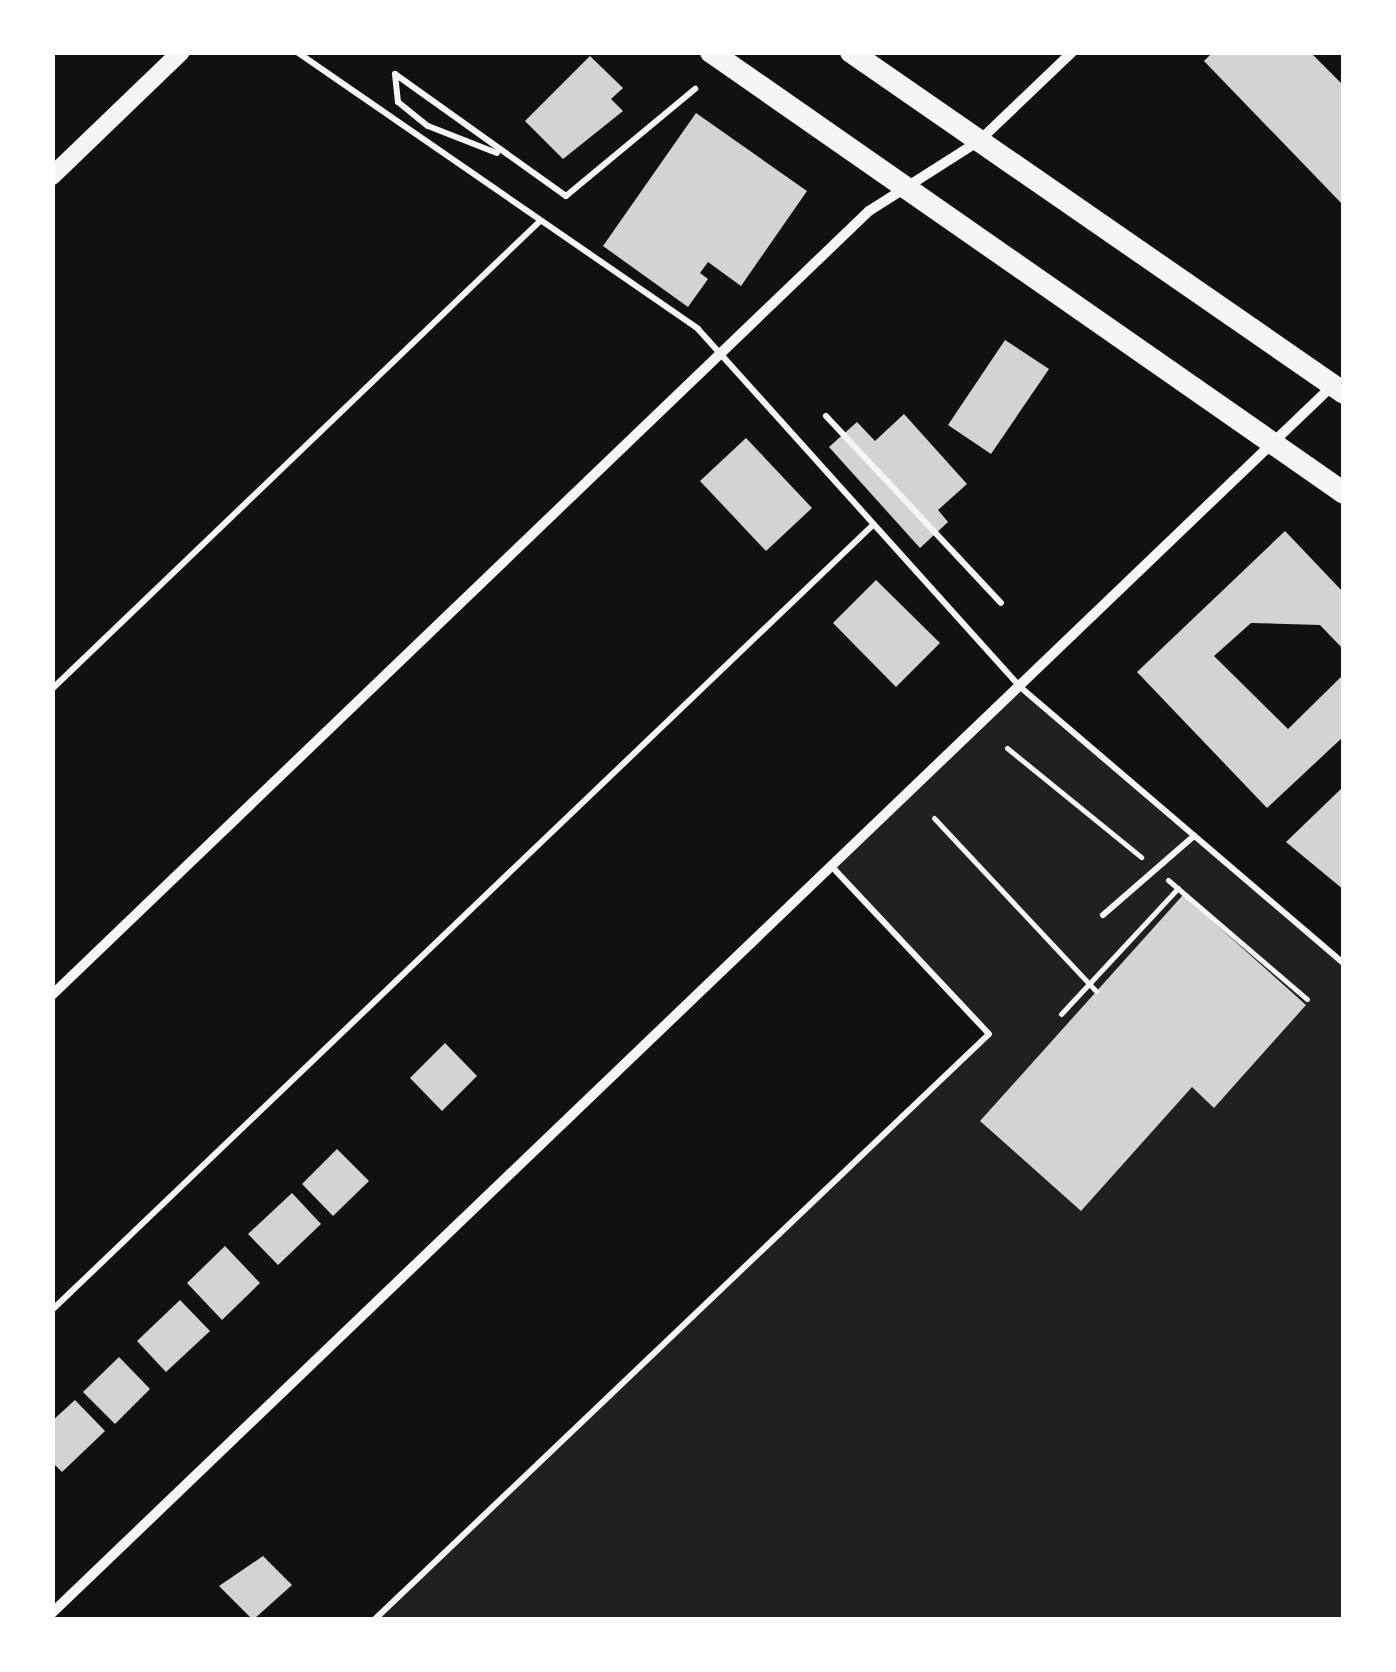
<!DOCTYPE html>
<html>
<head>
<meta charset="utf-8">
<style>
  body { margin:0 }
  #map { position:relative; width:1396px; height:1672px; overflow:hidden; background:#111; font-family:"PT Sans",sans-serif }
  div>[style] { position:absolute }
  .green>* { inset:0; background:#202020 }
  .building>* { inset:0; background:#d3d3d3 }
  .path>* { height:5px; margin:-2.5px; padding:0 2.5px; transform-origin:2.5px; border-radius:2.5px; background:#f5f5f5 }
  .service>* { height:6px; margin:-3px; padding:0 3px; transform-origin:3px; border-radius:3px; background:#f5f5f5 }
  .minor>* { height:10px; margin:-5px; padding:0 5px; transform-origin:5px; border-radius:5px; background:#f5f5f5 }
  .tertiary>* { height:18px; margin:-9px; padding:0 9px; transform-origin:9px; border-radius:9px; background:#f5f5f5 }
  .trunk>* { height:22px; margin:-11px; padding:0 11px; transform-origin:11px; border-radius:11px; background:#f5f5f5 }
  span { translate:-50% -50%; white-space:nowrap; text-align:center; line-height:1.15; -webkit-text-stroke:10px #fff; paint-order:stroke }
  .frame { position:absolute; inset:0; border:55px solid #fff; pointer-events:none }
</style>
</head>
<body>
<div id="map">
  <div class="green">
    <div style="clip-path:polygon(1019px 686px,1343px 964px,1343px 1619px,374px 1620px,988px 1034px,831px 866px)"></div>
  </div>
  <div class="building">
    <div style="clip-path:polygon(1213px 52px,1310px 52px,1344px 86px,1344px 206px,1204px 61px)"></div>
    <div style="clip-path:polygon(590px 56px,623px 88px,611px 99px,623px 111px,563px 159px,525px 121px)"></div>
    <div style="clip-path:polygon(696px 113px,807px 191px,741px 286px,708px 262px,700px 273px,708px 279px,688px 307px,603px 246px)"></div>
    <div style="clip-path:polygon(1005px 340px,1049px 369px,991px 454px,948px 425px)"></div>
    <div style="clip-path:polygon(904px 414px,967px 484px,938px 510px,948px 522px,920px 548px,829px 447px,857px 422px,875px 441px)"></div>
    <div style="clip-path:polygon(746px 438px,812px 508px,766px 551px,700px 481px)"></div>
    <div style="clip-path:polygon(1285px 531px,1344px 593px,1344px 650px,1320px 625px,1251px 623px,1214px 656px,1288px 729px,1344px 674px,1344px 736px,1267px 808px,1137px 672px)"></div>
    <div style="clip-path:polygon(876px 580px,940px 643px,896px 687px,833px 623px)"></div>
    <div style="clip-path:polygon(1344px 786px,1344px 890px,1286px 842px)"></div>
    <div style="clip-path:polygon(1183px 895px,1306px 1005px,1214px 1108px,1192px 1087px,1081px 1211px,980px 1121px)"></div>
    <div style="clip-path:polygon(445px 1043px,477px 1076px,442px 1111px,410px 1078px)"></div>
    <div style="clip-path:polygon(337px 1149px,369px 1181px,333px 1216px,302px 1184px)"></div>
    <div style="clip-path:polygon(292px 1193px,321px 1224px,278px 1265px,248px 1234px)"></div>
    <div style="clip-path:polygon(225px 1246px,260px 1283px,222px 1320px,187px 1283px)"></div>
    <div style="clip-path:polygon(180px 1300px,210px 1331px,166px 1372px,137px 1341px)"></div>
    <div style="clip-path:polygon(119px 1357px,150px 1389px,115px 1424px,83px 1392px)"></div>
    <div style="clip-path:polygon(75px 1400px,105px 1431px,62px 1472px,52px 1462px,52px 1421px)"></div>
    <div style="clip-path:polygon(263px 1556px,292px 1585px,253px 1620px,219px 1586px)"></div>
  </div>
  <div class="path">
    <div style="left:1007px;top:748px;width:173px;rotate:39.1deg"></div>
    <div style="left:934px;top:818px;width:237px;rotate:46.9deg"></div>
    <div style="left:1168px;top:880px;width:183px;rotate:40.6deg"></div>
    <div style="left:1061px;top:1014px;width:172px;rotate:-47.1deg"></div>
  </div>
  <div class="service">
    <div style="left:297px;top:52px;width:487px;rotate:34.6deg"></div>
    <div style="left:698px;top:329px;width:480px;rotate:48deg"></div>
    <div style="left:1019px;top:686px;width:428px;rotate:40.5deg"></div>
    <div style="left:395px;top:74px;width:210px;rotate:35.5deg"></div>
    <div style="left:566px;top:196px;width:168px;rotate:-39.7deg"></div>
    <div style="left:395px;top:74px;width:28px;rotate:84deg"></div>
    <div style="left:398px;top:102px;width:38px;rotate:39deg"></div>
    <div style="left:428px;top:126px;width:74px;rotate:21.4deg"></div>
    <div style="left:826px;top:416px;width:256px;rotate:46.9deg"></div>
    <div style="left:52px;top:689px;width:675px;rotate:-43.8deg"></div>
    <div style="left:1103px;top:915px;width:121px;rotate:-41deg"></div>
    <div style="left:52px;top:1310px;width:1136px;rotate:-43.72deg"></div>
    <div style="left:374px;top:1620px;width:849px;rotate:-43.62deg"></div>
    <div style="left:989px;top:1034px;width:231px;rotate:-133.2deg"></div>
  </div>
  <div class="minor">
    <div style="left:52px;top:995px;width:1132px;rotate:-43.82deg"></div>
    <div style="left:869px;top:211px;width:130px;rotate:-32.5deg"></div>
    <div style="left:979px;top:141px;width:129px;rotate:-43.7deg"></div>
    <div style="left:52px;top:1613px;width:1773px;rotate:-43.79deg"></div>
  </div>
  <div class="tertiary">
    <div style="left:52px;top:176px;width:179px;rotate:-43.9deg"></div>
  </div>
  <div class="trunk">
    <div style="left:711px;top:52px;width:771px;rotate:34.86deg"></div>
    <div style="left:851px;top:52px;width:599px;rotate:34.67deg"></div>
  </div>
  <div class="frame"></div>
</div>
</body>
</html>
